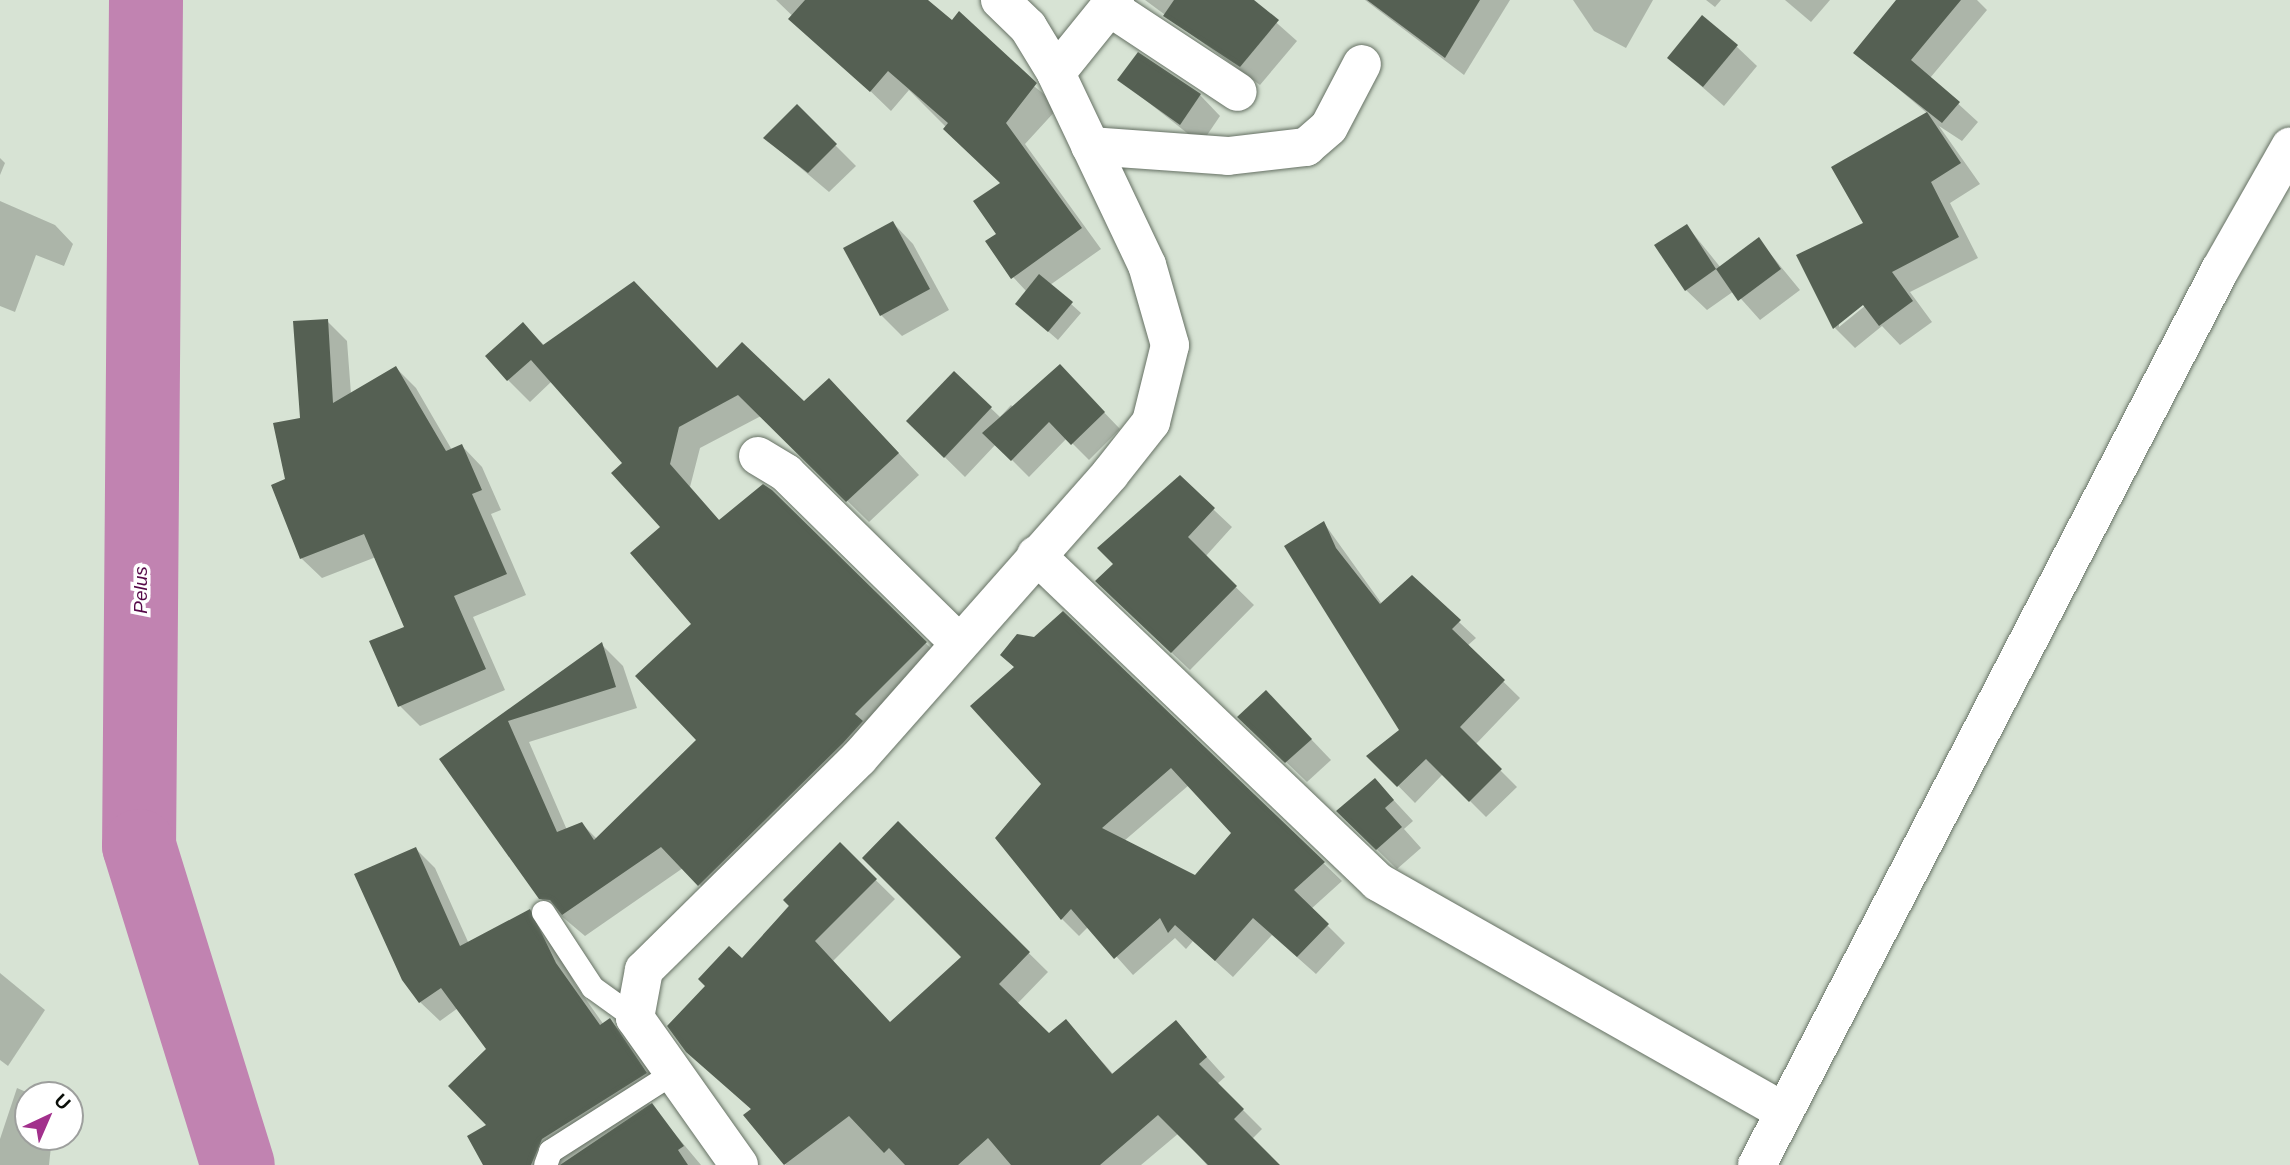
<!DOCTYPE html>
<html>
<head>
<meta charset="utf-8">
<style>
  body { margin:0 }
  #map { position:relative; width:2290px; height:1165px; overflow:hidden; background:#d7e3d4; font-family:Helvetica,sans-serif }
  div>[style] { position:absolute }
  .shadow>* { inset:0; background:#0003 }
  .river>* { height:74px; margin:-37px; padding:0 37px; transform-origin:37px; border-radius:37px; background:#c183b1 }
  .building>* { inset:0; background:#556053 }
  .roads { filter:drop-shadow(0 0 2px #667164) drop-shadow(0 0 2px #667164) }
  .lane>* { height:23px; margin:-11.5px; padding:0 11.5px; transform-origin:11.5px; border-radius:11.5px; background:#fff }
  .street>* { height:38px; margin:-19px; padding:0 19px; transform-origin:19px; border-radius:19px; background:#fff }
  .secondary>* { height:38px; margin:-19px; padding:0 19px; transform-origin:19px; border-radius:19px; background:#fff }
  span { translate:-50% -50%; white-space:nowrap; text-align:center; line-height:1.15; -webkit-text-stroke:7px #fff; paint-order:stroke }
  .water-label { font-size:19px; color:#560a49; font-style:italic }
  .north { position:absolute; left:14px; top:1081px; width:70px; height:70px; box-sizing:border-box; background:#fff; border:2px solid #9d9f9d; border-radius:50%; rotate:44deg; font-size:19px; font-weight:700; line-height:28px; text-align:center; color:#0b0f0a }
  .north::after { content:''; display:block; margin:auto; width:24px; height:32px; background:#a2308c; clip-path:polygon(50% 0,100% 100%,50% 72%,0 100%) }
</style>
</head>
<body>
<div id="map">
  <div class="shadow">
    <div style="clip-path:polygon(776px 0,925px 0,1054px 102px,1058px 108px,1025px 144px,1101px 249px,1050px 285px,1081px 313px,1058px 340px,1027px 313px,1027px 292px,1013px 277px,998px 234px,1002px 183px,909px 90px,891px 111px)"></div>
    <div style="clip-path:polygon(1145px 0,1251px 0,1297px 41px,1260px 85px)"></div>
    <div style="clip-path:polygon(1365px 0,1510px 0,1464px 75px)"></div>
    <div style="clip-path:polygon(1573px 0,1653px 0,1626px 48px,1594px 31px)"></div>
    <div style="clip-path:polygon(1706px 0,1721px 0,1715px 7px)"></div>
    <div style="clip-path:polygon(1785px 0,1830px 0,1811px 22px)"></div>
    <div style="clip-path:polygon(evenodd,1899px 0,1977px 0,1987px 10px,1930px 78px,1978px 122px,1962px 141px,1939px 126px,1980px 184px,1950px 203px,1978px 258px,1910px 292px,1932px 322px,1900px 345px,1882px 326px,1855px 348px,1835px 328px,1799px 255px,1865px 224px,1928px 114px,1856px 53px,1899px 0,1869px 298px,1871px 301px,1839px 327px,1839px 322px,1869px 298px)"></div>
    <div style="clip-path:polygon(1736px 46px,1757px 66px,1724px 106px,1669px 58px)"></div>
    <div style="clip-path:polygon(1120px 80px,1200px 95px,1220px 116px,1201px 144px)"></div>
    <div style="clip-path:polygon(797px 107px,856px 166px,829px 192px,765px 138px)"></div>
    <div style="clip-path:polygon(0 158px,5px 163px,0 175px)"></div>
    <div style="clip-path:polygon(0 201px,55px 225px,73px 244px,64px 266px,36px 255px,15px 312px,0 306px)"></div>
    <div style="clip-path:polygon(893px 223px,913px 244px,949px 310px,902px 336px,881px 315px,845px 249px)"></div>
    <div style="clip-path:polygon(1687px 226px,1721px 268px,1759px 240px,1800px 290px,1760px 320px,1734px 291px,1707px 310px,1686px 290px)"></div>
    <div style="clip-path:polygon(327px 321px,347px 341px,351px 394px,396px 368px,416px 388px,452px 450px,462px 446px,482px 467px,501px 510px,491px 514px,526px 595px,473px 617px,505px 690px,420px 726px,400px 706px,406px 628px,376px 557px,322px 578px,301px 558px,302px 419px)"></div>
    <div style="clip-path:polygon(523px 324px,545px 346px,718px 370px,804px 403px,851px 402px,919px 475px,869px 522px,761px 416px,700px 448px,690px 487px,720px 521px,771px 492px,948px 665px,721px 906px,683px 868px,585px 936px,540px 898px,441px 760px,602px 645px,623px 666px,637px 708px,529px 742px,567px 830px,582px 824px,597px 839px,698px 740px,693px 625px,663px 527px,624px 463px,552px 381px,530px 402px,508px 380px)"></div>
    <div style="clip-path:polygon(954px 373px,1000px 417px,1011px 405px,1015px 409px,1076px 383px,1120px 429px,1089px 460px,1067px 438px,1029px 477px,996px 444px,965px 477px,908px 421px)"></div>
    <div style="clip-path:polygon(1180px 478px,1232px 527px,1205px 557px,1254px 605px,1190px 670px,1115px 599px,1115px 564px)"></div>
    <div style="clip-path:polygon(1324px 523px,1382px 604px,1412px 578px,1476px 638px,1467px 646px,1520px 698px,1475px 745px,1517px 787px,1486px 817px,1443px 774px,1415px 803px,1369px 756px,1401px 731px)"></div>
    <div style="clip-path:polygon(evenodd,1063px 613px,1342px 881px,1311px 909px,1345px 943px,1316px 974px,1272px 935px,1233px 977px,1193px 941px,1186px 949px,1175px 938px,1133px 975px,1089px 926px,1079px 936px,1062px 919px,1043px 784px,1015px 668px,1063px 613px,1189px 785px,1233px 833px,1196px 877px,1124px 841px,1189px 785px)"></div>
    <div style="clip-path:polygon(1286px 713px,1331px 760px,1307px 782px,1260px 737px)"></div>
    <div style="clip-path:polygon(1375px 780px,1413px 821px,1404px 829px,1421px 848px,1397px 869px,1359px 832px)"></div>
    <div style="clip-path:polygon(898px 824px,1048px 972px,1017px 1004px,1049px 1036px,1066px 1021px,1114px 1075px,1176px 1023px,1225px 1077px,1217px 1084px,1262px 1129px,1252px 1139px,1277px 1165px,1207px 1165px,1179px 1133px,1141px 1165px,786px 1165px,746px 1115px,752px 1110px,687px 1051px,742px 961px,840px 845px,895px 899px,833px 961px,891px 1024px,964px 957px)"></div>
    <div style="clip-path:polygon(416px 849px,435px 868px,469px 944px,529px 911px,549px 931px,575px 984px,604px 1025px,609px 1020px,629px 1040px,665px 1093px,649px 1103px,701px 1165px,488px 1165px,488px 1050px,458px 1008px,440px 1021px,420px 1002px)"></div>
    <div style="clip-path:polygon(0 973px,45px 1010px,8px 1066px,0 1060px)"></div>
    <div style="clip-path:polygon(17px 1088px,33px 1095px,28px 1137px,52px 1137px,49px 1165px,0 1165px,0 1139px)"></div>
  </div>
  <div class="river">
    <div style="left:146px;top:0;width:846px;rotate:90.47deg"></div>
    <div style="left:139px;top:846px;width:334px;rotate:72.8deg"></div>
  </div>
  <div class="building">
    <div style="clip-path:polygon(805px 0,928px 0,952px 20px,959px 11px,1037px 83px,1006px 123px,1082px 228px,1011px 279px,985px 241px,996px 234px,973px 201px,1000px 183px,943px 129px,948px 123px,888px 71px,870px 92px,788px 19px)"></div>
    <div style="clip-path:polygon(1174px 0,1254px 0,1279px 20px,1240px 67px,1163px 16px)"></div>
    <div style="clip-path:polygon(1367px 0,1480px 0,1445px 58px)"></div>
    <div style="clip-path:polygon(1896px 0,1961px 0,1911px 60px,1960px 102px,1942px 123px,1853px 53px)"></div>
    <div style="clip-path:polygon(1702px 15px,1738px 45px,1703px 87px,1667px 58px)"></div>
    <div style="clip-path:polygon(1138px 52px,1201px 94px,1180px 125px,1117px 80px)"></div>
    <div style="clip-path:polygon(797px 104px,837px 144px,808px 173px,763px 138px)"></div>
    <div style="clip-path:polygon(1927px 112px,1961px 163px,1931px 182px,1959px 237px,1892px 272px,1913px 301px,1879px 326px,1863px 305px,1833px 329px,1796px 255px,1863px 223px,1831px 167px)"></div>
    <div style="clip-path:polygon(893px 221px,930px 289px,880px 316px,843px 248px)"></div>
    <div style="clip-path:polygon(1687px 224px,1716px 269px,1685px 291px,1654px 245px)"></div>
    <div style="clip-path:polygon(1759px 237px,1781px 269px,1738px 301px,1716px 269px)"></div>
    <div style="clip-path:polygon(1039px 274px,1073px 302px,1048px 332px,1015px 304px)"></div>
    <div style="clip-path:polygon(634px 281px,717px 368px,742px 342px,804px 401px,829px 378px,899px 453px,846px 502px,738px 395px,679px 427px,670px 464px,719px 520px,763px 484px,772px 490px,927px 642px,855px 714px,863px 721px,843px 743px,698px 886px,661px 847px,562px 915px,550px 900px,539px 899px,439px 759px,602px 642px,616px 687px,508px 721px,557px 832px,582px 822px,594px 840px,696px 740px,635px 676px,691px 624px,630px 553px,660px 527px,611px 473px,622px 463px,531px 360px,507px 381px,485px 356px,523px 322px,543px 345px)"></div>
    <div style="clip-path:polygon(328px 319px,333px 403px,396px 366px,446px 451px,462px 444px,482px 490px,472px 494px,507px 574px,454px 596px,486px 669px,398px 707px,369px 641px,404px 627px,364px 534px,300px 559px,271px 485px,285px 479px,273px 423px,300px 418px,293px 321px)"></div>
    <div style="clip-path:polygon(1060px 364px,1105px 412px,1071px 445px,1049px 422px,1011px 461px,982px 433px)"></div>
    <div style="clip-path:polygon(954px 371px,992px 407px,944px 458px,906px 421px)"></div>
    <div style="clip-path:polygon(1180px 475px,1215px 508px,1188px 537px,1237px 586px,1171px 653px,1095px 581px,1113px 564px,1097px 548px)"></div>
    <div style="clip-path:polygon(1324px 521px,1336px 548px,1380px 604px,1412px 575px,1461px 620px,1452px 629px,1505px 680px,1460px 727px,1502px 769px,1469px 802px,1426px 759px,1397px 787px,1366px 756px,1399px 730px,1284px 546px)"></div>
    <div style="clip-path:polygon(evenodd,1063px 611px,1325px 862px,1294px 890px,1329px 924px,1297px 957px,1253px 918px,1215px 961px,1175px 925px,1168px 933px,1160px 918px,1114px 959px,1071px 909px,1061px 920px,995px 838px,1041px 784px,970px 706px,1014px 667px,1000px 655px,1017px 634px,1034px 637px,1063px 611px,1171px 768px,1231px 833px,1195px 875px,1102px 828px,1171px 768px)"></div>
    <div style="clip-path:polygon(1266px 690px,1312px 739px,1285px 763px,1237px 717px)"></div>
    <div style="clip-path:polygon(1375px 778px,1394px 800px,1385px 808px,1402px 827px,1376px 850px,1336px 811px)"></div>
    <div style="clip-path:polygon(898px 821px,1030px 952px,999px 984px,1049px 1033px,1066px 1019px,1112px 1074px,1176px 1020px,1207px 1057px,1199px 1064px,1244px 1109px,1234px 1119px,1280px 1165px,1208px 1165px,1158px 1115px,1100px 1165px,1011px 1165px,988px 1138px,958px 1165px,905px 1165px,889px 1148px,884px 1153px,849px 1116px,784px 1165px,743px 1115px,751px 1109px,686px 1052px,667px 1026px,705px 986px,698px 979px,729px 946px,742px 958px,789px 906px,783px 900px,840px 842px,877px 879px,815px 941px,890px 1022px,961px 957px,862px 858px)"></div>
    <div style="clip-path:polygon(416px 847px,460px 946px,530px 909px,556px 963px,600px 1025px,610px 1018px,647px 1073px,542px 1139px,531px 1165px,483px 1165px,467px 1136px,486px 1125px,448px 1086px,486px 1049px,441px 988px,419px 1003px,402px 980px,354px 874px)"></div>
    <div style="clip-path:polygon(652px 1103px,684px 1146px,678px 1150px,688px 1165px,560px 1165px)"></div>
  </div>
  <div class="roads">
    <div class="lane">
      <div style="left:543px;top:912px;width:90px;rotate:56.8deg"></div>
      <div style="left:592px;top:987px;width:53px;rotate:35.8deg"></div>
      <div style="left:545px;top:1165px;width:15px;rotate:-70deg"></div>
      <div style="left:550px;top:1151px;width:143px;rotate:-32.5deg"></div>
    </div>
    <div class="street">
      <div style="left:1109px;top:7px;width:154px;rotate:33.4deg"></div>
      <div style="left:1056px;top:73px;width:94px;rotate:-51.1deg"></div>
      <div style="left:1090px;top:146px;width:138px;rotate:4.1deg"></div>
      <div style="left:1228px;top:156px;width:79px;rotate:-6.6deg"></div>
      <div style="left:1306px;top:147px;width:30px;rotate:-41deg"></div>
      <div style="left:1329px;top:127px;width:71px;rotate:-62.4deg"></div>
      <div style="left:758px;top:456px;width:33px;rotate:31deg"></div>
      <div style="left:786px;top:473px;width:243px;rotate:44.5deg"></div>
      <div style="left:1036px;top:555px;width:473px;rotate:43.7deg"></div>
      <div style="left:1378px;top:882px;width:467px;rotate:29.5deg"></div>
      <div style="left:1757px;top:1165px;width:1008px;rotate:-62.65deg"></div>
      <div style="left:2220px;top:270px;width:142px;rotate:-60.4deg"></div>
    </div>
    <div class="secondary">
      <div style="left:739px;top:1165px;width:180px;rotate:-125.3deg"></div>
      <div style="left:635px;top:1018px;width:49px;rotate:-79.4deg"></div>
      <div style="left:644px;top:970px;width:302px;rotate:-44.6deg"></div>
      <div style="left:859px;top:758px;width:379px;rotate:-48.5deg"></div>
      <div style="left:1110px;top:474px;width:66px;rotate:-51.7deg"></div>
      <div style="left:1151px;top:422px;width:79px;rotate:-76.1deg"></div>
      <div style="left:1170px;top:345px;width:83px;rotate:-106deg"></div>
      <div style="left:1147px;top:265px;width:212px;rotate:-115.4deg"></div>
      <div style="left:1056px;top:73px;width:54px;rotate:-121.3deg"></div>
      <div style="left:1028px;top:27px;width:39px;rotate:-136deg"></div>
    </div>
  </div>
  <div class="water-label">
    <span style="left:141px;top:590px;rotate:-90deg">Pelus</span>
  </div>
  <div class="north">U</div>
</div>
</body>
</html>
